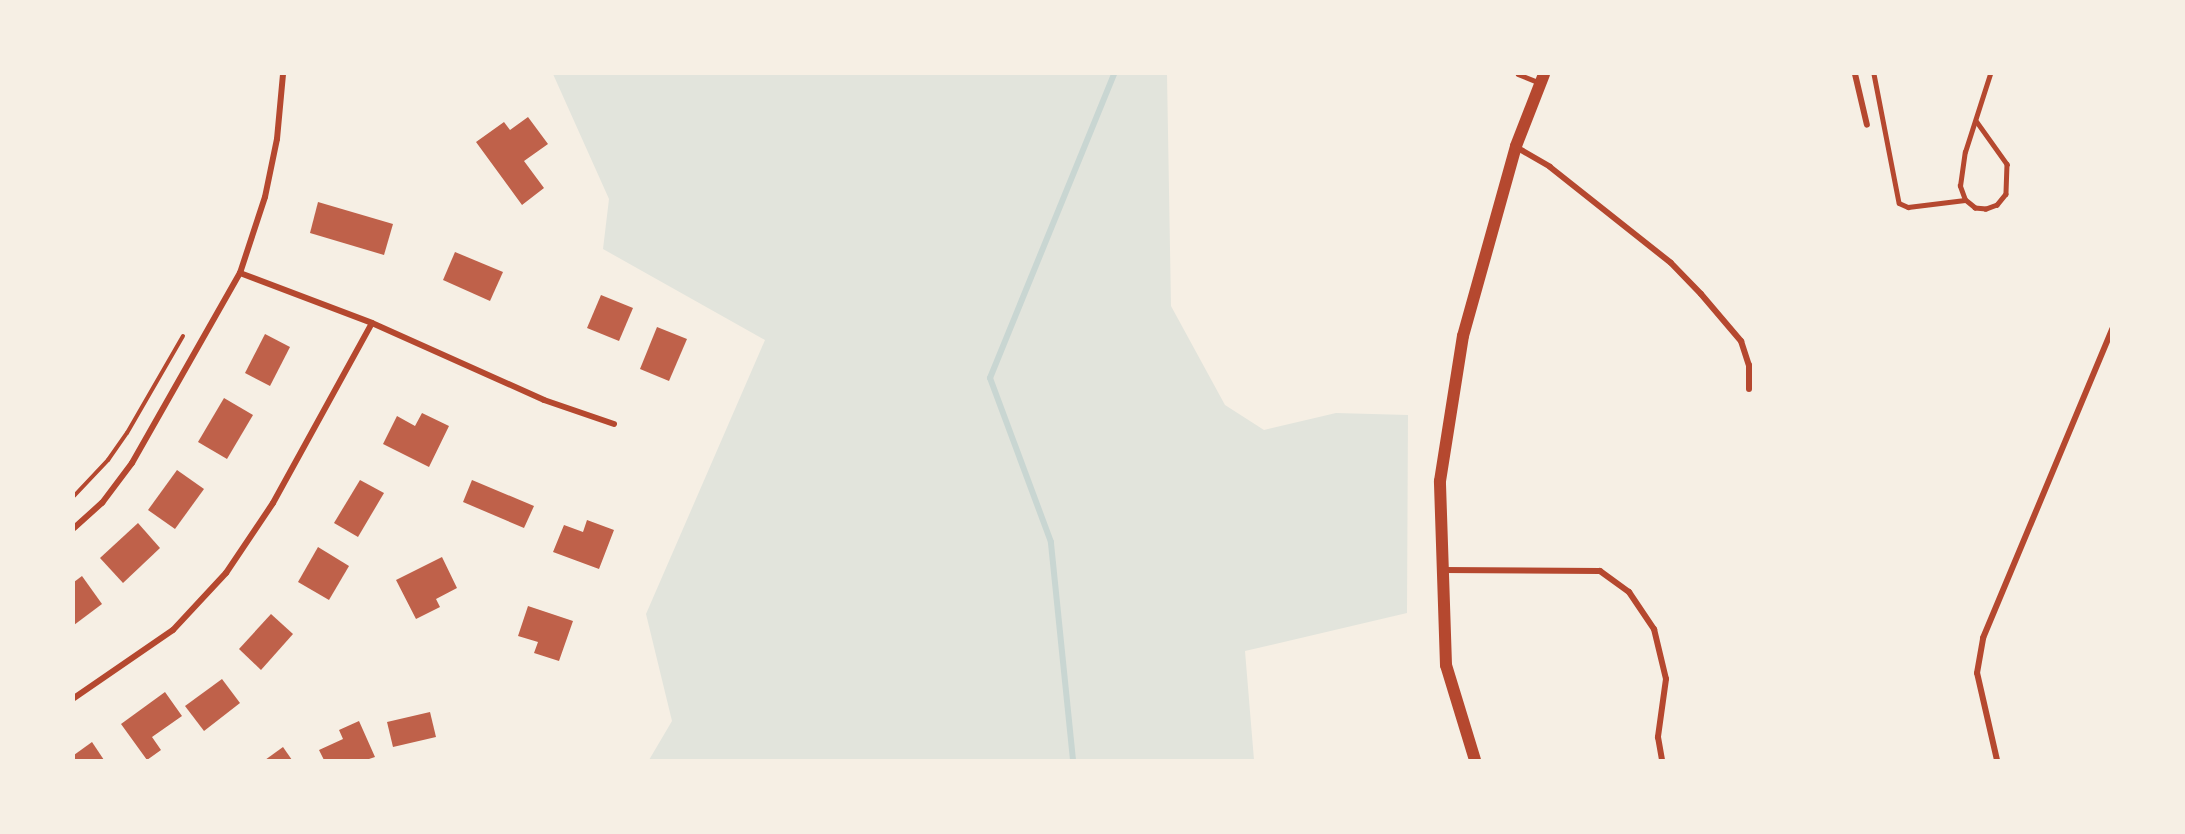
<!DOCTYPE html>
<html>
<head>
<meta charset="utf-8">
<style>
  body { margin:0 }
  #map { position:relative; width:2185px; height:834px; overflow:hidden; background:#f6efe4; font-family:"Source Sans 3",sans-serif }
  div>[style] { position:absolute }
  .green>* { inset:0; background:#e2e4dc }
  .stream>* { height:6px; margin:-3px; padding:0 3px; transform-origin:3px; border-radius:3px; background:#c9d6d2 }
  .building>* { inset:0; background:#bf614a }
  .path>* { height:4px; margin:-2px; padding:0 2px; transform-origin:2px; border-radius:2px; background:#b5482f }
  .service>* { height:4.5px; margin:-2.25px; padding:0 2.25px; transform-origin:2.25px; border-radius:2.25px; background:#b5482f }
  .minor>* { height:6px; margin:-3px; padding:0 3px; transform-origin:3px; border-radius:3px; background:#b5482f }
  .secondary>* { height:12px; margin:-6px; padding:0 6px; transform-origin:6px; border-radius:6px; background:#b5482f }
  span { translate:-50% -50%; white-space:nowrap; text-align:center; line-height:1.15; -webkit-text-stroke:6px #f6efe4; paint-order:stroke }
  .frame { position:absolute; inset:0; border:75px solid #f6efe4; pointer-events:none }
</style>
</head>
<body>
<div id="map">
  <div class="green">
    <div style="clip-path:polygon(553px 74px,1167px 74px,1171px 306px,1225px 405px,1264px 430px,1336px 413px,1408px 415px,1407px 613px,1245px 651px,1254px 760px,649px 760px,672px 721px,646px 614px,765px 340px,603px 249px,609px 199px)"></div>
  </div>
  <div class="stream">
    <div style="left:1073px;top:760px;width:219px;rotate:-95.8deg"></div>
    <div style="left:1051px;top:542px;width:175px;rotate:-110.4deg"></div>
    <div style="left:990px;top:378px;width:328px;rotate:-67.8deg"></div>
  </div>
  <div class="building">
    <div style="clip-path:polygon(528px 117px,548px 144px,524px 161px,544px 188px,522px 205px,476px 142px,504px 122px,510px 130px)"></div>
    <div style="clip-path:polygon(318px 202px,393px 224px,384px 255px,310px 233px)"></div>
    <div style="clip-path:polygon(455px 252px,503px 272px,490px 301px,443px 280px)"></div>
    <div style="clip-path:polygon(601px 295px,633px 308px,619px 341px,587px 328px)"></div>
    <div style="clip-path:polygon(657px 327px,687px 339px,669px 381px,640px 369px)"></div>
    <div style="clip-path:polygon(265px 334px,290px 347px,270px 386px,245px 373px)"></div>
    <div style="clip-path:polygon(224px 398px,253px 415px,227px 459px,198px 442px)"></div>
    <div style="clip-path:polygon(422px 413px,449px 426px,429px 467px,383px 444px,397px 416px,415px 426px)"></div>
    <div style="clip-path:polygon(177px 470px,204px 489px,175px 529px,148px 510px)"></div>
    <div style="clip-path:polygon(360px 480px,384px 493px,358px 537px,334px 523px)"></div>
    <div style="clip-path:polygon(472px 480px,534px 506px,524px 528px,463px 502px)"></div>
    <div style="clip-path:polygon(587px 520px,614px 530px,599px 569px,553px 552px,564px 525px,583px 532px)"></div>
    <div style="clip-path:polygon(138px 523px,160px 548px,123px 583px,100px 558px)"></div>
    <div style="clip-path:polygon(318px 547px,349px 566px,329px 600px,298px 582px)"></div>
    <div style="clip-path:polygon(442px 557px,457px 588px,436px 599px,440px 607px,416px 619px,396px 580px)"></div>
    <div style="clip-path:polygon(82px 576px,102px 604px,74px 625px,74px 582px)"></div>
    <div style="clip-path:polygon(528px 606px,573px 621px,559px 661px,534px 653px,538px 642px,518px 636px)"></div>
    <div style="clip-path:polygon(271px 614px,293px 634px,261px 670px,239px 649px)"></div>
    <div style="clip-path:polygon(222px 679px,240px 703px,204px 731px,185px 706px)"></div>
    <div style="clip-path:polygon(165px 692px,182px 716px,152px 737px,161px 750px,147px 760px,121px 724px)"></div>
    <div style="clip-path:polygon(430px 712px,436px 737px,393px 747px,387px 722px)"></div>
    <div style="clip-path:polygon(359px 721px,375px 757px,366px 760px,324px 760px,319px 750px,343px 739px,339px 730px)"></div>
    <div style="clip-path:polygon(92px 742px,104px 760px,74px 760px,74px 755px)"></div>
    <div style="clip-path:polygon(283px 747px,292px 760px,265px 760px)"></div>
  </div>
  <div class="path">
    <div style="left:74px;top:496px;width:50px;rotate:-46.6deg"></div>
    <div style="left:108px;top:460px;width:33px;rotate:-55deg"></div>
    <div style="left:127px;top:433px;width:112px;rotate:-60deg"></div>
  </div>
  <div class="service">
    <div style="left:1518px;top:74px;width:24px;rotate:22deg"></div>
    <div style="left:1874px;top:74px;width:131px;rotate:79deg"></div>
    <div style="left:1899px;top:203px;width:10px;rotate:24deg"></div>
    <div style="left:1908px;top:207px;width:57px;rotate:-7deg"></div>
    <div style="left:1977px;top:122px;width:52px;rotate:54.5deg"></div>
    <div style="left:2007px;top:164px;width:30px;rotate:92deg"></div>
    <div style="left:2006px;top:194px;width:14px;rotate:129deg"></div>
    <div style="left:1997px;top:205px;width:12px;rotate:160deg"></div>
    <div style="left:1986px;top:209px;width:11px;rotate:-175deg"></div>
    <div style="left:1975px;top:208px;width:13px;rotate:-141deg"></div>
    <div style="left:1965px;top:200px;width:15px;rotate:-110deg"></div>
    <div style="left:1960px;top:186px;width:34px;rotate:-82deg"></div>
    <div style="left:1965px;top:152px;width:82px;rotate:-72.2deg"></div>
  </div>
  <div class="minor">
    <div style="left:1855px;top:74px;width:52px;rotate:76.8deg"></div>
    <div style="left:1516px;top:147px;width:39px;rotate:30deg"></div>
    <div style="left:1550px;top:167px;width:154px;rotate:38.4deg"></div>
    <div style="left:1671px;top:263px;width:43px;rotate:45.9deg"></div>
    <div style="left:1701px;top:294px;width:62px;rotate:49.6deg"></div>
    <div style="left:1741px;top:341px;width:25px;rotate:72deg"></div>
    <div style="left:1749px;top:365px;width:24px;rotate:90deg"></div>
    <div style="left:240px;top:273px;width:141px;rotate:20.7deg"></div>
    <div style="left:372px;top:323px;width:188px;rotate:24.1deg"></div>
    <div style="left:544px;top:400px;width:74px;rotate:18.9deg"></div>
    <div style="left:74px;top:528px;width:38px;rotate:-42deg"></div>
    <div style="left:102px;top:503px;width:50px;rotate:-53.1deg"></div>
    <div style="left:132px;top:463px;width:219px;rotate:-60.4deg"></div>
    <div style="left:240px;top:273px;width:80px;rotate:-71.8deg"></div>
    <div style="left:265px;top:197px;width:59px;rotate:-78.3deg"></div>
    <div style="left:277px;top:139px;width:65px;rotate:-84.7deg"></div>
    <div style="left:1443px;top:570px;width:157px;rotate:0.4deg"></div>
    <div style="left:1600px;top:571px;width:36px;rotate:36deg"></div>
    <div style="left:1629px;top:592px;width:45px;rotate:56deg"></div>
    <div style="left:1654px;top:629px;width:51px;rotate:76.5deg"></div>
    <div style="left:1666px;top:679px;width:59px;rotate:97.9deg"></div>
    <div style="left:1658px;top:737px;width:23px;rotate:80deg"></div>
    <div style="left:74px;top:698px;width:120px;rotate:-34.5deg"></div>
    <div style="left:173px;top:630px;width:78px;rotate:-47.1deg"></div>
    <div style="left:226px;top:573px;width:84px;rotate:-56.1deg"></div>
    <div style="left:273px;top:503px;width:205px;rotate:-61.2deg"></div>
    <div style="left:1997px;top:760px;width:89px;rotate:-102.9deg"></div>
    <div style="left:1977px;top:673px;width:36px;rotate:-80deg"></div>
    <div style="left:1983px;top:638px;width:335px;rotate:-67.3deg"></div>
  </div>
  <div class="secondary">
    <div style="left:1475px;top:760px;width:99px;rotate:-107deg"></div>
    <div style="left:1446px;top:665px;width:184px;rotate:-91.9deg"></div>
    <div style="left:1440px;top:481px;width:147px;rotate:-81deg"></div>
    <div style="left:1463px;top:336px;width:197px;rotate:-74.4deg"></div>
    <div style="left:1516px;top:146px;width:77px;rotate:-68.7deg"></div>
  </div>
  <div class="frame"></div>
</div>
</body>
</html>
